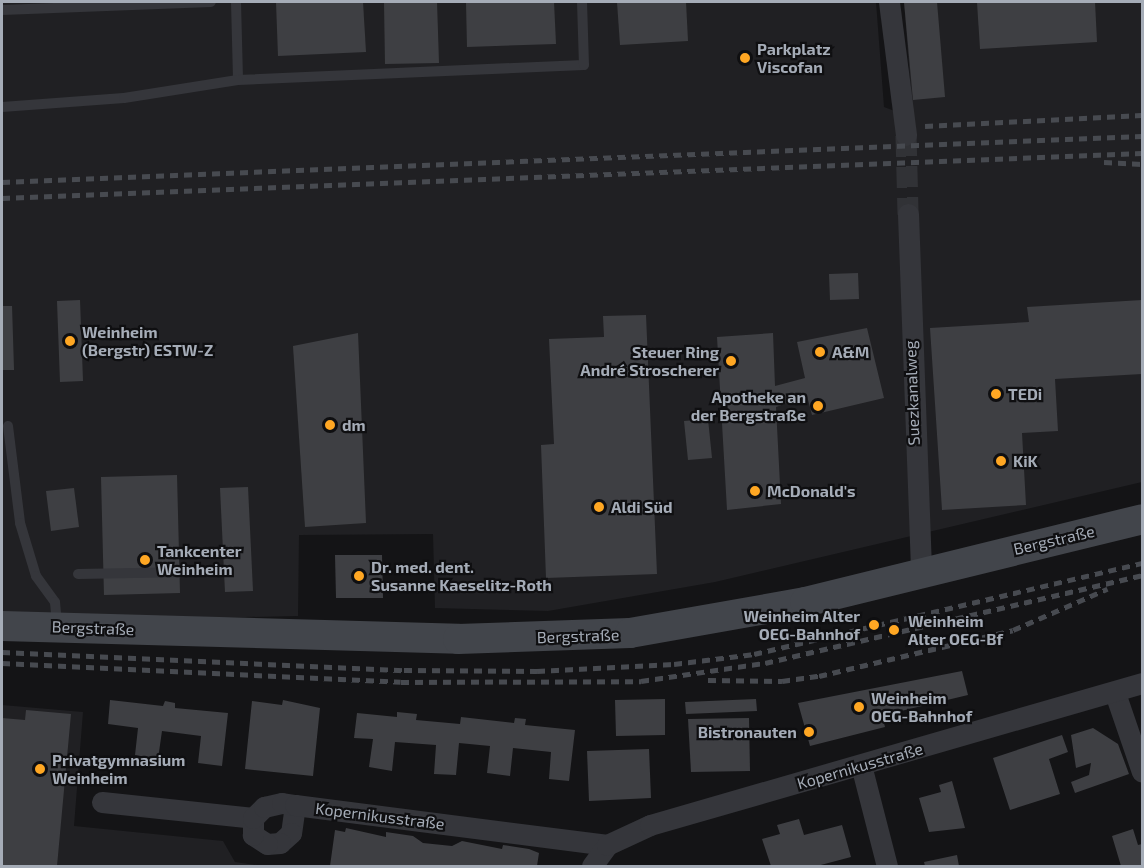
<!DOCTYPE html>
<html>
<head>
<meta charset="utf-8">
<style>
  body { margin:0 }
  #map { position:relative; width:1144px; height:868px; overflow:hidden; background:#141416; font-family:"Exo 2",sans-serif }
  div>[style] { position:absolute }
  .built>* { inset:0; background:#202023 }
  .building>* { inset:0; background:#3e3f43 }
  .street-tunnel>* { height:21px; margin-top:-10.5px; transform-origin:0; background:repeating-linear-gradient(90deg,#313236 0 21px,transparent 0 31px) }
  .lane>* { height:10px; margin:-5px; padding:0 5px; transform-origin:5px; border-radius:5px; background:#35363b }
  .street>* { height:21px; margin:-10.5px; padding:0 10.5px; transform-origin:10.5px; border-radius:10.5px; background:#35363b }
  .secondary>* { height:30px; margin:-15px; padding:0 15px; transform-origin:15px; border-radius:15px; background:#42454b }
  .rail>* { height:4.5px; margin-top:-2.25px; transform-origin:0; background:repeating-linear-gradient(90deg,#474a50 0 8px,transparent 0 14px) }
  .dots>* { width:16px; height:16px; translate:-50% -50%; box-sizing:border-box; border:3px solid #0f0f11; border-radius:50% }
  span { translate:-50% -50%; white-space:nowrap; text-align:center; line-height:1.15; -webkit-text-stroke:4.5px #0f0f11; paint-order:stroke }
  .poi-label { font-size:16px; color:#a5acb7; font-weight:700 }
  .left { translate:0 -50%; text-align:left }
  .right { translate:-100% -50%; text-align:right }
  .street-label { font-size:16px; color:#a5acb7 }
  .frame { position:absolute; inset:0; border:3px solid #a5acb7; pointer-events:none }
</style>
</head>
<body>
<div id="map">
  <div class="built">
    <div style="clip-path:polygon(2px 2px,876px 2px,884px 107px,913px 118px,904px 2px,1142px 2px,1142px 482px,715px 582px,548px 611px,435px 608px,433px 534px,299px 535px,298px 616px,2px 622px)"></div>
    <div style="clip-path:polygon(2px 705px,83px 712px,74px 826px,223px 841px,235px 862px,264px 866px,2px 866px)"></div>
  </div>
  <div class="building">
    <div style="clip-path:polygon(276px 2px,363px 2px,366px 52px,278px 56px)"></div>
    <div style="clip-path:polygon(384px 2px,437px 2px,439px 63px,385px 64px)"></div>
    <div style="clip-path:polygon(466px 2px,554px 2px,556px 44px,467px 47px)"></div>
    <div style="clip-path:polygon(617px 2px,686px 2px,688px 41px,620px 45px)"></div>
    <div style="clip-path:polygon(904px 2px,937px 2px,945px 97px,913px 100px)"></div>
    <div style="clip-path:polygon(977px 2px,1095px 2px,1097px 42px,980px 49px)"></div>
    <div style="clip-path:polygon(858px 273px,859px 299px,830px 300px,829px 274px)"></div>
    <div style="clip-path:polygon(80px 300px,83px 381px,60px 382px,57px 301px)"></div>
    <div style="clip-path:polygon(1142px 300px,1142px 374px,1055px 379px,1058px 431px,1022px 433px,1026px 505px,942px 510px,930px 328px,1029px 322px,1027px 307px)"></div>
    <div style="clip-path:polygon(2px 306px,12px 306px,14px 370px,2px 370px)"></div>
    <div style="clip-path:polygon(646px 315px,657px 574px,546px 578px,541px 445px,554px 444px,549px 339px,604px 337px,603px 316px)"></div>
    <div style="clip-path:polygon(867px 328px,884px 398px,812px 415px,807px 396px,776px 407px,781px 504px,727px 510px,717px 337px,773px 333px,775px 386px,805px 378px,797px 342px)"></div>
    <div style="clip-path:polygon(358px 333px,366px 523px,305px 527px,293px 346px)"></div>
    <div style="clip-path:polygon(708px 419px,712px 458px,688px 460px,684px 421px)"></div>
    <div style="clip-path:polygon(177px 475px,180px 593px,104px 595px,101px 477px)"></div>
    <div style="clip-path:polygon(248px 487px,253px 591px,225px 592px,220px 488px)"></div>
    <div style="clip-path:polygon(74px 488px,79px 527px,51px 531px,46px 491px)"></div>
    <div style="clip-path:polygon(335px 555px,382px 555px,383px 598px,336px 598px)"></div>
    <div style="clip-path:polygon(962px 671px,968px 695px,901px 711px,902px 715px,883px 719px,885px 727px,810px 746px,798px 703px)"></div>
    <div style="clip-path:polygon(665px 699px,665px 735px,616px 736px,615px 700px)"></div>
    <div style="clip-path:polygon(756px 699px,757px 711px,686px 714px,685px 702px)"></div>
    <div style="clip-path:polygon(110px 700px,163px 706px,165px 701px,175px 703px,175px 708px,228px 713px,222px 766px,198px 763px,201px 736px,162px 731px,158px 759px,135px 755px,138px 728px,108px 724px)"></div>
    <div style="clip-path:polygon(283px 700px,320px 708px,313px 776px,245px 769px,252px 701px,282px 705px)"></div>
    <div style="clip-path:polygon(26px 710px,71px 714px,57px 866px,2px 866px,2px 718px,25px 720px)"></div>
    <div style="clip-path:polygon(397px 712px,417px 714px,416px 720px,460px 724px,461px 717px,514px 723px,515px 718px,526px 719px,525px 725px,575px 730px,569px 781px,549px 779px,551px 752px,513px 748px,510px 776px,487px 773px,490px 746px,459px 743px,456px 775px,434px 774px,436px 745px,395px 742px,392px 771px,369px 767px,373px 739px,354px 738px,357px 713px,397px 717px)"></div>
    <div style="clip-path:polygon(749px 718px,750px 771px,691px 772px,688px 719px)"></div>
    <div style="clip-path:polygon(1093px 728px,1118px 744px,1129px 774px,1075px 793px,1071px 782px,1089px 775px,1091px 763px,1076px 768px,1071px 735px)"></div>
    <div style="clip-path:polygon(1062px 735px,1068px 752px,1049px 759px,1060px 794px,1010px 810px,993px 758px)"></div>
    <div style="clip-path:polygon(649px 749px,651px 798px,589px 801px,587px 751px)"></div>
    <div style="clip-path:polygon(952px 781px,965px 828px,929px 832px,919px 798px,941px 792px,939px 785px)"></div>
    <div style="clip-path:polygon(799px 819px,804px 835px,842px 825px,851px 857px,817px 866px,771px 866px,762px 839px,780px 834px,777px 825px)"></div>
    <div style="clip-path:polygon(346px 828px,386px 837px,386px 832px,413px 836px,423px 843px,452px 846px,462px 841px,502px 849px,503px 845px,529px 849px,539px 853px,537px 866px,330px 866px,335px 830px,345px 832px)"></div>
    <div style="clip-path:polygon(1133px 829px,1138px 845px,1142px 844px,1142px 866px,1121px 866px,1112px 836px)"></div>
    <div style="clip-path:polygon(957px 855px,959px 866px,925px 866px,924px 862px)"></div>
  </div>
  <div class="street-tunnel">
    <div style="left:906px;top:135px;width:79px;rotate:88.5deg"></div>
  </div>
  <div class="lane">
    <div style="left:236px;top:2px;width:78px;rotate:88.5deg"></div>
    <div style="left:238px;top:80px;width:346px;rotate:-2.5deg"></div>
    <div style="left:584px;top:65px;width:63px;rotate:-91.8deg"></div>
    <div style="left:2px;top:10px;width:209px;rotate:-2.2deg"></div>
    <div style="left:2px;top:107px;width:122px;rotate:-4.2deg"></div>
    <div style="left:124px;top:98px;width:115px;rotate:-9deg"></div>
    <div style="left:8px;top:426px;width:98px;rotate:82.9deg"></div>
    <div style="left:20px;top:523px;width:55px;rotate:73.2deg"></div>
    <div style="left:36px;top:576px;width:32px;rotate:54deg"></div>
    <div style="left:55px;top:602px;width:24px;rotate:85deg"></div>
    <div style="left:78px;top:574px;width:113px;rotate:-1deg"></div>
  </div>
  <div class="street">
    <div style="left:889px;top:2px;width:134px;rotate:82.7deg"></div>
    <div style="left:908px;top:214px;width:358px;rotate:87.9deg"></div>
    <div style="left:1115px;top:693px;width:83px;rotate:71.1deg"></div>
    <div style="left:861px;top:765px;width:104px;rotate:75.6deg"></div>
    <div style="left:102px;top:802px;width:152px;rotate:6deg"></div>
    <div style="left:295px;top:805px;width:28px;rotate:98deg"></div>
    <div style="left:291px;top:833px;width:15px;rotate:138deg"></div>
    <div style="left:280px;top:843px;width:13px;rotate:176deg"></div>
    <div style="left:267px;top:844px;width:17px;rotate:-147deg"></div>
    <div style="left:253px;top:835px;width:17px;rotate:-90deg"></div>
    <div style="left:253px;top:818px;width:16px;rotate:-45deg"></div>
    <div style="left:264px;top:807px;width:18px;rotate:-13deg"></div>
    <div style="left:282px;top:803px;width:13px;rotate:9deg"></div>
    <div style="left:295px;top:805px;width:315px;rotate:7.3deg"></div>
    <div style="left:592px;top:866px;width:26px;rotate:-54deg"></div>
    <div style="left:607px;top:845px;width:47px;rotate:-24.9deg"></div>
    <div style="left:650px;top:825px;width:512px;rotate:-16.1deg"></div>
  </div>
  <div class="secondary">
    <div style="left:2px;top:626px;width:456px;rotate:1.6deg"></div>
    <div style="left:458px;top:639px;width:172px;rotate:-2deg"></div>
    <div style="left:630px;top:633px;width:178px;rotate:-10deg"></div>
    <div style="left:805px;top:602px;width:347px;rotate:-13.8deg"></div>
  </div>
  <div class="rail">
    <div style="left:925px;top:126px;width:217px;rotate:-2.9deg"></div>
    <div style="left:1104px;top:162px;width:38px;rotate:3deg"></div>
    <div style="left:2px;top:182px;width:1141px;rotate:-2.31deg"></div>
    <div style="left:2px;top:198px;width:1141px;rotate:-2.26deg"></div>
    <div style="left:2px;top:652px;width:402px;rotate:2.6deg"></div>
    <div style="left:404px;top:670px;width:133px;rotate:0.4deg"></div>
    <div style="left:537px;top:671px;width:137px;rotate:-2.9deg"></div>
    <div style="left:674px;top:664px;width:81px;rotate:-7.1deg"></div>
    <div style="left:754px;top:654px;width:399px;rotate:-13.2deg"></div>
    <div style="left:2px;top:663px;width:399px;rotate:2.7deg"></div>
    <div style="left:401px;top:682px;width:240px;rotate:-0.2deg"></div>
    <div style="left:641px;top:681px;width:125px;rotate:-8.3deg"></div>
    <div style="left:765px;top:663px;width:387px;rotate:-13.1deg"></div>
    <div style="left:708px;top:680px;width:74px;rotate:0.8deg"></div>
    <div style="left:782px;top:681px;width:37px;rotate:-8deg"></div>
    <div style="left:819px;top:676px;width:199px;rotate:-13.3deg"></div>
    <div style="left:1013px;top:630px;width:103px;rotate:-23.6deg"></div>
  </div>
  <div class="dots">
    <div style="left:745px;top:58px;background:#ffa723"></div>
    <div style="left:70px;top:341px;background:#ffa723"></div>
    <div style="left:820px;top:352px;background:#ffa723"></div>
    <div style="left:731px;top:361px;background:#ffa723"></div>
    <div style="left:996px;top:394px;background:#ffa723"></div>
    <div style="left:818px;top:406px;background:#ffa723"></div>
    <div style="left:330px;top:425px;background:#ffa723"></div>
    <div style="left:1001px;top:461px;background:#ffa723"></div>
    <div style="left:755px;top:491px;background:#ffa723"></div>
    <div style="left:599px;top:507px;background:#ffa723"></div>
    <div style="left:145px;top:560px;background:#ffa723"></div>
    <div style="left:359px;top:576px;background:#ffa723"></div>
    <div style="left:874px;top:625px;background:#ffa723"></div>
    <div style="left:894px;top:630px;background:#ffa723"></div>
    <div style="left:859px;top:707px;background:#ffa723"></div>
    <div style="left:809px;top:732px;background:#ffa723"></div>
    <div style="left:40px;top:769px;background:#ffa723"></div>
  </div>
  <div class="poi-label">
    <span class="left" style="left:757px;top:58px">Parkplatz<br>Viscofan</span>
    <span class="left" style="left:82px;top:341px">Weinheim<br>(Bergstr) ESTW-Z</span>
    <span class="right" style="left:719px;top:361px">Steuer Ring<br>André Stroscherer</span>
    <span class="left" style="left:832px;top:352px">A&amp;M</span>
    <span class="left" style="left:1008px;top:394px">TEDi</span>
    <span class="right" style="left:806px;top:406px">Apotheke an<br>der Bergstraße</span>
    <span class="left" style="left:342px;top:425px">dm</span>
    <span class="left" style="left:1013px;top:461px">KiK</span>
    <span class="left" style="left:767px;top:491px">McDonald's</span>
    <span class="left" style="left:611px;top:507px">Aldi Süd</span>
    <span class="left" style="left:157px;top:560px">Tankcenter<br>Weinheim</span>
    <span class="left" style="left:371px;top:576px">Dr. med. dent.<br>Susanne Kaeselitz-Roth</span>
    <span class="right" style="left:860px;top:625px">Weinheim Alter<br>OEG-Bahnhof</span>
    <span class="left" style="left:908px;top:630px">Weinheim<br>Alter OEG-Bf</span>
    <span class="left" style="left:871px;top:707px">Weinheim<br>OEG-Bahnhof</span>
    <span class="right" style="left:797px;top:732px">Bistronauten</span>
    <span class="left" style="left:52px;top:769px">Privatgymnasium<br>Weinheim</span>
  </div>
  <div class="street-label">
    <span style="left:912px;top:393px;rotate:-92deg">Suezkanalweg</span>
    <span style="left:1054px;top:540px;rotate:-13deg">Bergstraße</span>
    <span style="left:93px;top:628px;rotate:2deg">Bergstraße</span>
    <span style="left:578px;top:636px;rotate:-2deg">Bergstraße</span>
    <span style="left:860px;top:766px;rotate:-16deg">Kopernikusstraße</span>
    <span style="left:380px;top:816px;rotate:7deg">Kopernikusstraße</span>
  </div>
  <div class="frame"></div>
</div>
</body>
</html>
